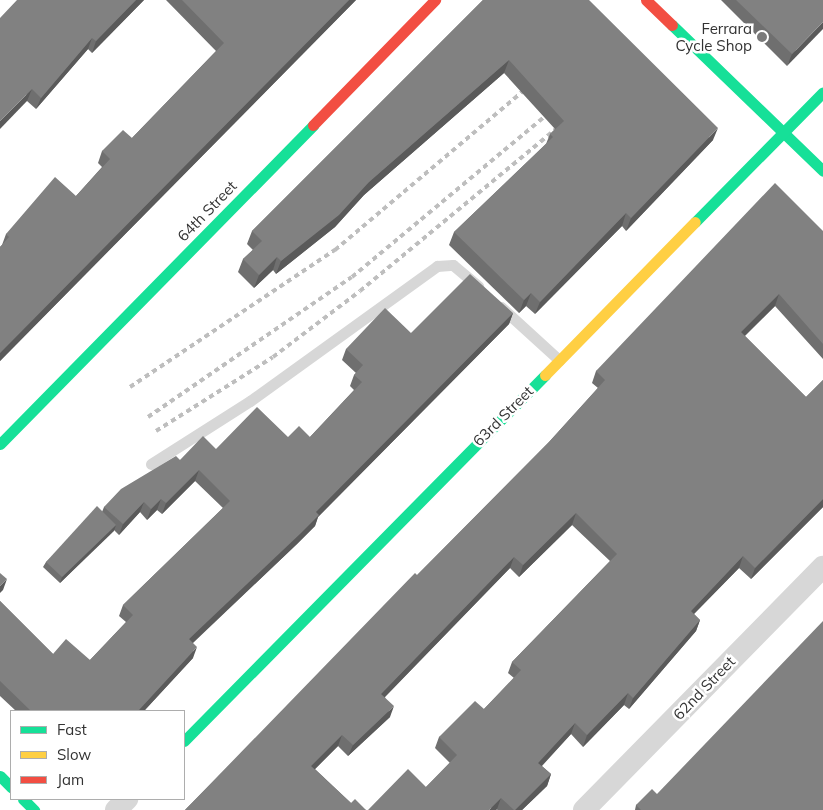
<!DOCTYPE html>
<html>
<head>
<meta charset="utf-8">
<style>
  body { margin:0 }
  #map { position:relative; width:823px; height:810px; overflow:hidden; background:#fff; font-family:Mulish,sans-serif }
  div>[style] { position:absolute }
  .lane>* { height:11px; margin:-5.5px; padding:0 5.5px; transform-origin:5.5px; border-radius:5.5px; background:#d7d7d7 }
  .street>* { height:22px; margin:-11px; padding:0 11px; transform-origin:11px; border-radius:11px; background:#d7d7d7 }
  .fast>* { height:11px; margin:-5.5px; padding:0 5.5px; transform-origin:5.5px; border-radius:5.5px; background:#16e098 }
  .slow>* { height:11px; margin:-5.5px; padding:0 5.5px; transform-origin:5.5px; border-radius:5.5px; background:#ffcf43 }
  .jam>* { height:11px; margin:-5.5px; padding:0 5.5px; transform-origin:5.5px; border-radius:5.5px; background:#f24e42 }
  .rail>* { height:4px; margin-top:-2px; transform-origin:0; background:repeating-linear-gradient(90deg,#bebebe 0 5px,transparent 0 9px) }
  .jam-bridge>* { height:11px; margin:-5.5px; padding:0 5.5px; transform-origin:5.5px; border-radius:5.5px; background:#f24e42 }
  .wall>* { inset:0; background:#6f6f6f }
  .shaded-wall>* { inset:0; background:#5a5a5a }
  .building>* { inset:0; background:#818181 }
  .dots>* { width:14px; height:14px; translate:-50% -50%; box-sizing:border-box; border:2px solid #fff; border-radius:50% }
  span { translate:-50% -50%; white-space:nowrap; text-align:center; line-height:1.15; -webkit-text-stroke:5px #fff; paint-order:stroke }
  .poi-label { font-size:15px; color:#333 }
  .right { translate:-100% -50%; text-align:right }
  .street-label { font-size:15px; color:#333 }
  .legend { position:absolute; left:10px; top:710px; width:175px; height:90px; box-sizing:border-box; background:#fff; border:1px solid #adadad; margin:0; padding:6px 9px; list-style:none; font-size:15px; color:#333 }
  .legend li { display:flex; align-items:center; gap:10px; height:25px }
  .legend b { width:25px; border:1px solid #adadad }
</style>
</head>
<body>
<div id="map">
  <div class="lane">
    <div style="left:501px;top:307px;width:79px;rotate:42.4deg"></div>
    <div style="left:151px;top:464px;width:117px;rotate:-32.5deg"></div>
    <div style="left:250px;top:401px;width:231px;rotate:-35.8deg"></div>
    <div style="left:437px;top:266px;width:16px;rotate:-4deg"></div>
    <div style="left:453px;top:265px;width:33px;rotate:40deg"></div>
  </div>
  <div class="street">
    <div style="left:116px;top:810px;width:16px;rotate:-45deg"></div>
    <div style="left:584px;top:810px;width:341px;rotate:-45.5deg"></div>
  </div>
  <div class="fast">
    <div style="left:672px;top:25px;width:210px;rotate:44deg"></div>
    <div style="left:695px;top:222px;width:182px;rotate:-45.4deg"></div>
    <div style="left:0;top:444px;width:447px;rotate:-45.5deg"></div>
    <div style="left:184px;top:741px;width:514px;rotate:-45.39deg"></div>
    <div style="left:0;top:776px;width:16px;rotate:45deg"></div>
    <div style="left:23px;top:799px;width:16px;rotate:45deg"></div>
  </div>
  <div class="slow">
    <div style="left:545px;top:375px;width:214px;rotate:-45.6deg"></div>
  </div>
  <div class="jam">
    <div style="left:313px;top:125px;width:175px;rotate:-45.7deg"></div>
  </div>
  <div class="rail">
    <div style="left:130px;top:387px;width:247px;rotate:-33.8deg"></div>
    <div style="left:335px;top:250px;width:245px;rotate:-40.2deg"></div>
    <div style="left:148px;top:417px;width:247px;rotate:-34.5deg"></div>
    <div style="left:352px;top:277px;width:250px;rotate:-39.8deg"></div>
    <div style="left:156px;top:431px;width:138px;rotate:-32.3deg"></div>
    <div style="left:273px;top:357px;width:109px;rotate:-37.2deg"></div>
    <div style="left:360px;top:291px;width:254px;rotate:-39.6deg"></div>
  </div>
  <div class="jam-bridge">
    <div style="left:646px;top:0;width:36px;rotate:44deg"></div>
  </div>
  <div class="wall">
    <div style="clip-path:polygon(17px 0,144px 0,92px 53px,88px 49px,36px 109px,27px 101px)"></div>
    <div style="clip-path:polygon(166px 0,356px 0,0 361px,0 247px,2px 245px,6px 234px,76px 196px,102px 167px,98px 163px,102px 151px,132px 138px,216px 51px)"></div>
    <div style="clip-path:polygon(483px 0,713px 140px,626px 231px,622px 226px,535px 314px,526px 306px,519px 313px,449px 245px,454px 232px,546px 144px,550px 134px,555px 129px,504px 73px,364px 195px,335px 227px,276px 274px,273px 270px,254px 288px,238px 272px,243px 259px,253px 250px,247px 244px,252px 231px)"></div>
    <div style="clip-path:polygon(721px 0,823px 0,787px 66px)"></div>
    <div style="clip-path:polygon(823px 231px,823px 359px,775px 306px,745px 336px,806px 397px,823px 380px,823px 507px,751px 579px,739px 568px,694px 614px,700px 620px,696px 631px,629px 709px,624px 705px,583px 747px,571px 734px,542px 766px,551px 774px,547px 786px,522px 810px,498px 810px,426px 787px,450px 763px,435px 748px,439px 737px,484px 709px,514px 678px,508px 673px,512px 662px,610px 561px,572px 525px,519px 577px,510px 568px,385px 697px,390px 717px,348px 756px,338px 746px,315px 769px,351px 803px,366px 810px,185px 810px,549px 442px,598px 388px,592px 383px,596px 371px)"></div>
    <div style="clip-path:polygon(513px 313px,509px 324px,318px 517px,315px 526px,297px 544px,193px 643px,193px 658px,144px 711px,16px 711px,0 696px,0 601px,53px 654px,90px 660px,126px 622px,119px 616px,123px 605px,223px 508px,195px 481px,162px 514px,157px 510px,147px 520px,140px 512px,119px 535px,114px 530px,60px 583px,43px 567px,46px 562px,102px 512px,104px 507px,180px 460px,216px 449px,288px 437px,310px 437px,354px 390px,350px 386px,354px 375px,356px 373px,342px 360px,346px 349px,411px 333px)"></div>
    <div style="clip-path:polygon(657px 794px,823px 810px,635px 810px,636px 805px)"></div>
  </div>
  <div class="shaded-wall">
    <div style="clip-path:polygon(136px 0,144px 0,92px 53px,96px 41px)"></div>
    <div style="clip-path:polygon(349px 0,356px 0,0 361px,0 353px)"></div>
    <div style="clip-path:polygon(823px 22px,823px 29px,787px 66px,792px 54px)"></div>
    <div style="clip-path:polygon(92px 38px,88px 49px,36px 109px,41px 98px)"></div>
    <div style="clip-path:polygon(509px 60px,504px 73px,364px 195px,335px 227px,276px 274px,281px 261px,369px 182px)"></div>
    <div style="clip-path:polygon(32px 89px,27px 101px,0 129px,0 121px)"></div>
    <div style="clip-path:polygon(718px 128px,713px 140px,626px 231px,631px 218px)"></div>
    <div style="clip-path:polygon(626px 213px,622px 226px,535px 314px,540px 302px)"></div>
    <div style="clip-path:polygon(277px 257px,273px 270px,254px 288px,259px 275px)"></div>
    <div style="clip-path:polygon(531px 293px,526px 306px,519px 313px,524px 300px)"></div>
    <div style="clip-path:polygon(779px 294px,775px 306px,737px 343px,741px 332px)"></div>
    <div style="clip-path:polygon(513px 313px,509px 324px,318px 517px,315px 526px,297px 544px,185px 650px,189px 639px)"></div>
    <div style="clip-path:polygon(199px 470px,195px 481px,162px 514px,166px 503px)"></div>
    <div style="clip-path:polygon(161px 499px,157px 510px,147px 520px,151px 509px)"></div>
    <div style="clip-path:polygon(823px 499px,823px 507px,751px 579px,755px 568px)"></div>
    <div style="clip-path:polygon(144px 502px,140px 512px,119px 535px,123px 524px)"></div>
    <div style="clip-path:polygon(576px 513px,572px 525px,519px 577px,523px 565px)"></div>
    <div style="clip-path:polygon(116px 525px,114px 531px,60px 583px,62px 577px)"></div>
    <div style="clip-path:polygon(743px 556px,739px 568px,686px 622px,691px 611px)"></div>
    <div style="clip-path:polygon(514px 557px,510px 568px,377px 705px,381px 694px)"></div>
    <div style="clip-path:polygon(7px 579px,3px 590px,0 593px,0 586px)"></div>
    <div style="clip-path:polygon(700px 620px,696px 631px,629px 709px,633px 698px)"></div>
    <div style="clip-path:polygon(197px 647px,193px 658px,144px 711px,138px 711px)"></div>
    <div style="clip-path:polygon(628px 693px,624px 705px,583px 747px,587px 735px)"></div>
    <div style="clip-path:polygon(394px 706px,390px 717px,348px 756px,353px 745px)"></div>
    <div style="clip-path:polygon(575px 723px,571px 734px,534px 774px,538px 763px)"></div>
    <div style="clip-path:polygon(342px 735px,338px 746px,307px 777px,311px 766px)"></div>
    <div style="clip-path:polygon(551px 774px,547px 786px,522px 810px,515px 810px)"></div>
    <div style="clip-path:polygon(501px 798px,497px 809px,496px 810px,489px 810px)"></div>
  </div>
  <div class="building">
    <div style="clip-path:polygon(17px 0,136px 0,96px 41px,92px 38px,41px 98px,32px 89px,0 121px,0 18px)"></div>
    <div style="clip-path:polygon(182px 0,349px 0,0 353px,0 247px,9px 237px,6px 234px,55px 177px,76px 196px,110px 159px,102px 151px,123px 130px,132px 138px,224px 43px)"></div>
    <div style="clip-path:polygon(483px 0,589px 0,718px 128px,631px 218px,626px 213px,540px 302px,531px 293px,524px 300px,454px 232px,553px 137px,550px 134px,564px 121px,509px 60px,369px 182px,339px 215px,281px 261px,277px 257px,259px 275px,243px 259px,262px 241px,252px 231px)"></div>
    <div style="clip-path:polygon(736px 0,823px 0,823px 22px,792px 54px)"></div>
    <div style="clip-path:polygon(775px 183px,823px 231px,823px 344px,779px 294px,741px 332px,806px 397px,823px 380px,823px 499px,755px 568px,743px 556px,691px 611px,700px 620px,633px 698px,628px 693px,587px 735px,575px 723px,538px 763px,551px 774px,515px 810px,514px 810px,501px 798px,489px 810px,368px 810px,408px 769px,426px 787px,457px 755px,439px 737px,475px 701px,484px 709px,521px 670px,512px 662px,617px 554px,576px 513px,523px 565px,514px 557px,381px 694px,394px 706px,353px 745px,342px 735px,311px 766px,351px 803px,355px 799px,366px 810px,185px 810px,415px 573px,417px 575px,549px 442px,605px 380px,596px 371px)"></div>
    <div style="clip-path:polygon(470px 274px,513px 313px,316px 512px,319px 515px,301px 533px,189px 639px,197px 647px,138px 711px,31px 711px,0 681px,0 601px,53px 654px,66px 639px,90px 660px,133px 615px,123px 605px,230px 501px,199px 470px,166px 503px,161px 499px,151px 509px,144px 502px,123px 524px,104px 507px,121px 489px,176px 456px,180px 460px,203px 436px,216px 449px,257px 407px,288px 437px,299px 426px,310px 437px,362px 382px,354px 375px,363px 365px,346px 349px,385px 308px,411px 333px)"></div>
    <div style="clip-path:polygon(97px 506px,116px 525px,62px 577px,46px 562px)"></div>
    <div style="clip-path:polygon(0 573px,7px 579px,0 586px)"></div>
    <div style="clip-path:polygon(823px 621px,823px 810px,641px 810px,636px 805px,652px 789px,657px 794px)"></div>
  </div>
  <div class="dots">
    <div style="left:762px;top:37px;background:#7a7a7a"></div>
  </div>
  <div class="poi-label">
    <span class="right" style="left:752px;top:37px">Ferrara<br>Cycle Shop</span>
  </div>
  <div class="street-label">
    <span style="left:207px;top:211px;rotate:-46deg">64th Street</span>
    <span style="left:503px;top:416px;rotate:-45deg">63rd Street</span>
    <span style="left:704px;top:688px;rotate:-46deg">62nd Street</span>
  </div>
  <ul class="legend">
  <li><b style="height:6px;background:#16e098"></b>Fast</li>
  <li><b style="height:6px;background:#ffcf43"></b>Slow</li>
  <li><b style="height:6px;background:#f24e42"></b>Jam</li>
  </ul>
</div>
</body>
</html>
